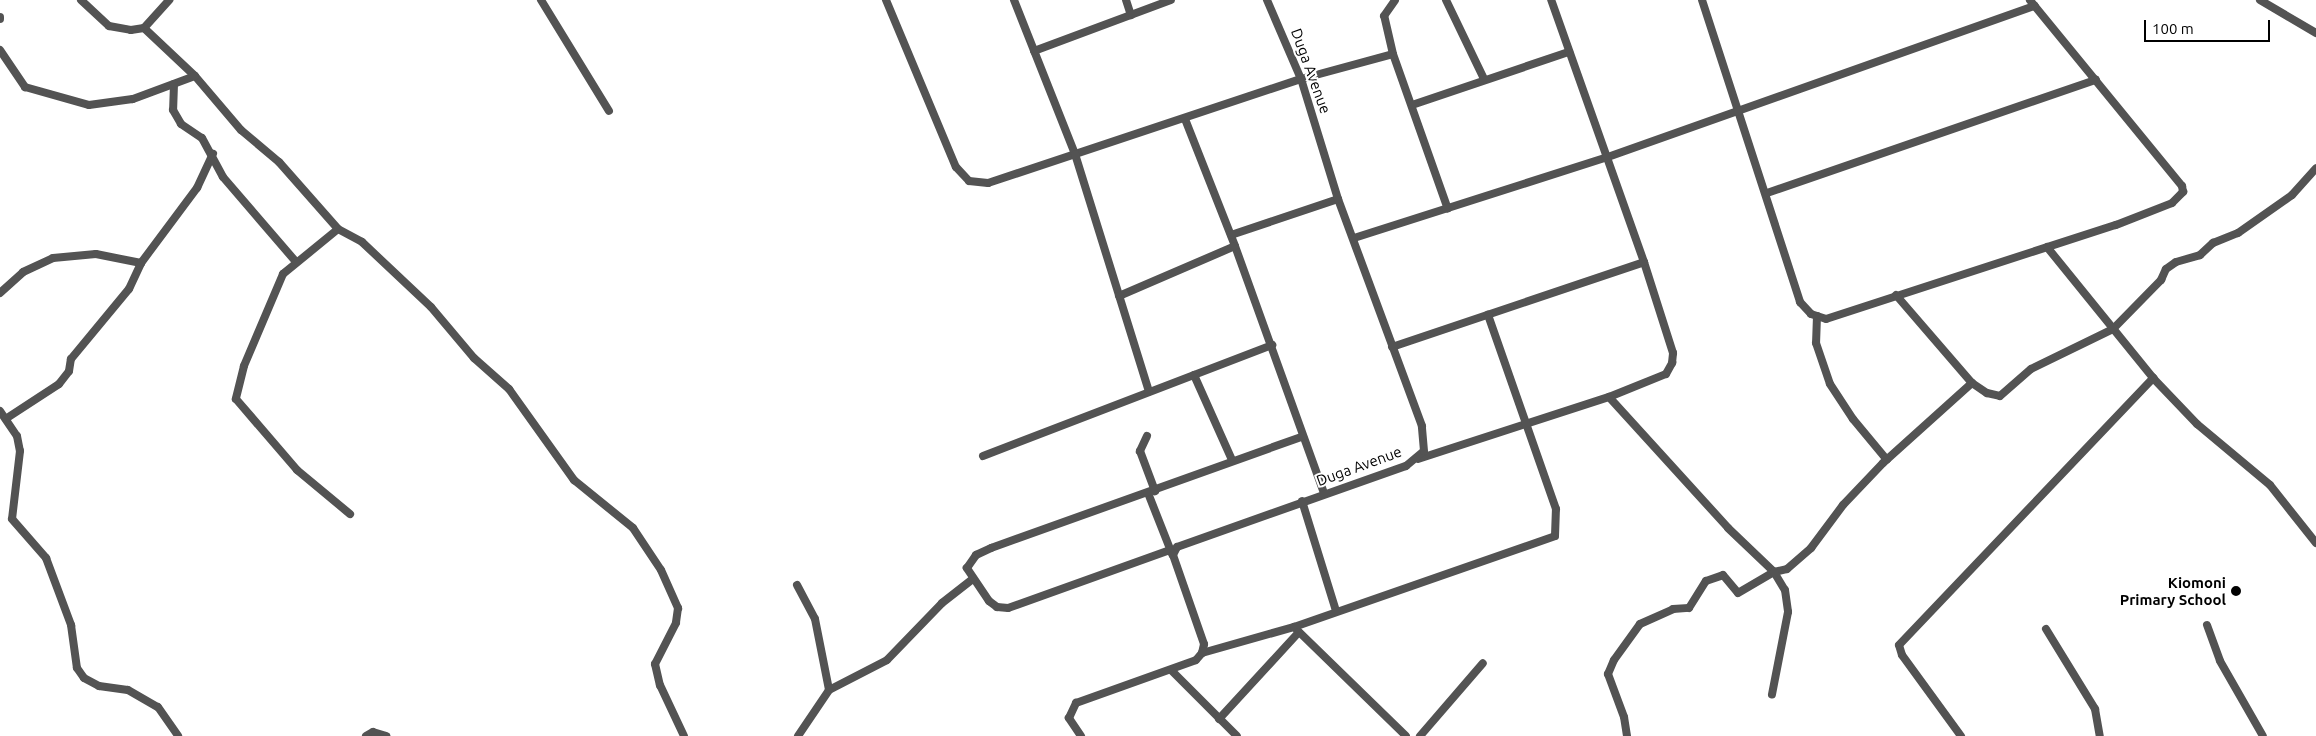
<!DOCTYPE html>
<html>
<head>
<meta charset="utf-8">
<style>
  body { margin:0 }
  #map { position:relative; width:2316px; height:736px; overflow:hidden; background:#fff; font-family:Ubuntu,sans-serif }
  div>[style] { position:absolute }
  .minor>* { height:8px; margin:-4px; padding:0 4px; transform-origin:4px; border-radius:4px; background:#535353 }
  .dots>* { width:14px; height:14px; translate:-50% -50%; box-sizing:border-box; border:2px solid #fff; border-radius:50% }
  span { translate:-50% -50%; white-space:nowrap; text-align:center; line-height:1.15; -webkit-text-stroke:4px #fff; paint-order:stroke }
  .street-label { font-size:15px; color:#000 }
  .poi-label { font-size:15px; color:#000; font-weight:700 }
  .right { translate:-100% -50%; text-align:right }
  .scale { position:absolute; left:2144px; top:20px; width:126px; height:22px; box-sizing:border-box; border:2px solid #000; border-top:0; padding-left:6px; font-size:15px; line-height:18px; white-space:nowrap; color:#000; -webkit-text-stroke:4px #fff; paint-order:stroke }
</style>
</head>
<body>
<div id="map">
  <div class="minor">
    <div style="left:81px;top:0;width:38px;rotate:43deg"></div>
    <div style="left:109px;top:26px;width:22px;rotate:10deg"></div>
    <div style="left:131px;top:30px;width:13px;rotate:-9deg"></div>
    <div style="left:144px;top:28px;width:38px;rotate:-48deg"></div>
    <div style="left:541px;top:0;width:130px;rotate:58.5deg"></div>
    <div style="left:886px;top:0;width:181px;rotate:67.3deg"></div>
    <div style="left:956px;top:167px;width:19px;rotate:47deg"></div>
    <div style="left:969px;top:181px;width:19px;rotate:6deg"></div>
    <div style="left:988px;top:183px;width:330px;rotate:-18.4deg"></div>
    <div style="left:1301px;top:79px;width:95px;rotate:-15.2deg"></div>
    <div style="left:1393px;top:54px;width:39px;rotate:-103deg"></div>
    <div style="left:1384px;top:16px;width:19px;rotate:-55deg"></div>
    <div style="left:1014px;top:0;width:166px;rotate:68.4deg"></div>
    <div style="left:1075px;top:154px;width:249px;rotate:72.7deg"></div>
    <div style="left:1126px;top:0;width:16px;rotate:72deg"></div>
    <div style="left:1446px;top:0;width:88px;rotate:64.3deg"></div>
    <div style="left:1702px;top:0;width:318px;rotate:72deg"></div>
    <div style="left:1800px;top:302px;width:16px;rotate:47deg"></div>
    <div style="left:1811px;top:314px;width:16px;rotate:18deg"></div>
    <div style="left:1826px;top:319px;width:305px;rotate:-18deg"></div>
    <div style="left:2116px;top:225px;width:60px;rotate:-21.4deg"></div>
    <div style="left:2172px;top:203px;width:16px;rotate:-45deg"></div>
    <div style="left:2183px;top:192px;width:6px;rotate:-99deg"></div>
    <div style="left:2182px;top:186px;width:240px;rotate:-129.3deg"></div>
    <div style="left:2260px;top:0;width:65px;rotate:30.5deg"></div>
    <div style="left:0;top:17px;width:2px;rotate:90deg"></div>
    <div style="left:144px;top:28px;width:70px;rotate:43.3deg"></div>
    <div style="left:195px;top:76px;width:71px;rotate:49.6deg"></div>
    <div style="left:241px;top:130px;width:50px;rotate:40.1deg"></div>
    <div style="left:279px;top:162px;width:89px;rotate:48.6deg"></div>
    <div style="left:338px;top:229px;width:27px;rotate:28deg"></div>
    <div style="left:362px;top:242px;width:95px;rotate:43.3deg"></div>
    <div style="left:431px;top:307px;width:67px;rotate:49.9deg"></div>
    <div style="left:474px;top:358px;width:47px;rotate:41.5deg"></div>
    <div style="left:509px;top:389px;width:112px;rotate:54.5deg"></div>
    <div style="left:574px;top:480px;width:76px;rotate:39.1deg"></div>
    <div style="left:633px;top:528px;width:50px;rotate:56.3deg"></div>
    <div style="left:661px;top:570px;width:42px;rotate:65.9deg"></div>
    <div style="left:678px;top:608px;width:15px;rotate:98deg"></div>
    <div style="left:676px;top:623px;width:46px;rotate:117.1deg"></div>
    <div style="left:655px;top:664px;width:22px;rotate:77deg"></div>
    <div style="left:660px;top:685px;width:56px;rotate:64.8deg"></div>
    <div style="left:0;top:50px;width:45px;rotate:56deg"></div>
    <div style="left:25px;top:87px;width:66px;rotate:15.7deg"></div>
    <div style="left:89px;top:105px;width:44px;rotate:-7.8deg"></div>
    <div style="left:133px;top:99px;width:66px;rotate:-20.4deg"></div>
    <div style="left:1034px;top:51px;width:146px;rotate:-20.4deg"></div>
    <div style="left:1393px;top:54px;width:164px;rotate:70.5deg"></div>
    <div style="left:174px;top:84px;width:26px;rotate:92deg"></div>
    <div style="left:173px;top:110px;width:16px;rotate:60deg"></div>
    <div style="left:181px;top:124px;width:25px;rotate:34deg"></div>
    <div style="left:202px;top:138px;width:44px;rotate:61.7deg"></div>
    <div style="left:223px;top:177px;width:112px;rotate:49.3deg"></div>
    <div style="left:1412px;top:105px;width:166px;rotate:-18.7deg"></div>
    <div style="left:1185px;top:119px;width:136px;rotate:68.5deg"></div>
    <div style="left:1235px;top:246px;width:263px;rotate:70.2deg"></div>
    <div style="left:1767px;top:193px;width:348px;rotate:-19deg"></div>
    <div style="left:338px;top:229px;width:71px;rotate:140.7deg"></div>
    <div style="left:283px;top:274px;width:100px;rotate:113deg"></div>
    <div style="left:244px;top:366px;width:34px;rotate:104deg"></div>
    <div style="left:236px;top:399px;width:94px;rotate:49.3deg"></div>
    <div style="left:297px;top:470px;width:69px;rotate:39.7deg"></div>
    <div style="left:1231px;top:235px;width:113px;rotate:-18.6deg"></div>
    <div style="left:1354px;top:238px;width:263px;rotate:-17.7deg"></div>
    <div style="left:1605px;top:158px;width:456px;rotate:-19.5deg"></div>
    <div style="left:2047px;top:247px;width:169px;rotate:51deg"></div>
    <div style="left:2153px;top:378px;width:64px;rotate:46.3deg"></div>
    <div style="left:2197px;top:424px;width:95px;rotate:39.9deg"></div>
    <div style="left:2270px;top:485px;width:74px;rotate:51.6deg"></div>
    <div style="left:0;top:293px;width:31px;rotate:-42deg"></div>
    <div style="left:23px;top:272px;width:33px;rotate:-25deg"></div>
    <div style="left:53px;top:258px;width:43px;rotate:-5.3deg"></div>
    <div style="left:96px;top:254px;width:46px;rotate:11.3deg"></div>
    <div style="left:1896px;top:295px;width:116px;rotate:49.2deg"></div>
    <div style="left:1972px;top:383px;width:18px;rotate:34deg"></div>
    <div style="left:1987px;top:393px;width:13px;rotate:13deg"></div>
    <div style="left:2000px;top:396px;width:41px;rotate:-41.1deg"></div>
    <div style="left:2031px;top:369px;width:91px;rotate:-26deg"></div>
    <div style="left:2113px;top:329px;width:69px;rotate:-45.6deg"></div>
    <div style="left:2161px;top:280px;width:12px;rotate:-66deg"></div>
    <div style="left:2166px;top:269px;width:12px;rotate:-35deg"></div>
    <div style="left:2176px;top:262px;width:25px;rotate:-16deg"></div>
    <div style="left:2200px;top:255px;width:18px;rotate:-43deg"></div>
    <div style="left:2213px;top:243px;width:27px;rotate:-22deg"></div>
    <div style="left:2238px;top:233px;width:66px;rotate:-35.1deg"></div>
    <div style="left:2292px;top:195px;width:36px;rotate:-48deg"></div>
    <div style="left:1119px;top:296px;width:126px;rotate:-23.3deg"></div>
    <div style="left:1817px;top:316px;width:27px;rotate:92deg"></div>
    <div style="left:1816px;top:343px;width:43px;rotate:71.1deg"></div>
    <div style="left:1830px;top:384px;width:42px;rotate:56.7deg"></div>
    <div style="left:1853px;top:419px;width:53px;rotate:50.3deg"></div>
    <div style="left:1392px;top:347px;width:266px;rotate:-18.6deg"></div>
    <div style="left:1194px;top:375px;width:93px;rotate:65.9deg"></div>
    <div style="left:1609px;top:397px;width:177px;rotate:47.7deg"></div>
    <div style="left:1728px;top:528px;width:64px;rotate:43.7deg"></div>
    <div style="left:1774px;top:572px;width:13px;rotate:-13deg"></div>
    <div style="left:1787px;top:569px;width:32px;rotate:-41deg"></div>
    <div style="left:1811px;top:548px;width:54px;rotate:-53.3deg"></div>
    <div style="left:1843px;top:505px;width:58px;rotate:-46.4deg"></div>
    <div style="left:1883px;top:463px;width:120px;rotate:-42deg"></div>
    <div style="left:0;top:411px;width:30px;rotate:56deg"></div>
    <div style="left:17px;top:436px;width:15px;rotate:79deg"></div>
    <div style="left:20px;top:451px;width:68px;rotate:96.7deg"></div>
    <div style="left:12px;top:519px;width:52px;rotate:48.9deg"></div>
    <div style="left:46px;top:558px;width:72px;rotate:69.5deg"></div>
    <div style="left:71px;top:625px;width:43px;rotate:82.1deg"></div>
    <div style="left:77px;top:668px;width:12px;rotate:55deg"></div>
    <div style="left:84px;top:678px;width:17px;rotate:28deg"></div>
    <div style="left:99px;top:686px;width:29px;rotate:8deg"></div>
    <div style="left:128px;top:690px;width:34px;rotate:30deg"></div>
    <div style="left:158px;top:707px;width:35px;rotate:55deg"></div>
    <div style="left:7px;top:418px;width:62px;rotate:-33.2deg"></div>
    <div style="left:59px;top:384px;width:16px;rotate:-52deg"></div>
    <div style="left:69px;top:371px;width:12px;rotate:-81deg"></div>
    <div style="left:71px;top:359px;width:91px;rotate:-50.4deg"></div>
    <div style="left:129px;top:289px;width:29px;rotate:-65deg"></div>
    <div style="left:141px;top:263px;width:94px;rotate:-53.3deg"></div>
    <div style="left:197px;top:188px;width:38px;rotate:-65deg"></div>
    <div style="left:1147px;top:436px;width:17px;rotate:115deg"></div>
    <div style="left:1140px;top:451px;width:43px;rotate:69.4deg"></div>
    <div style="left:983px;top:456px;width:310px;rotate:-21deg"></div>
    <div style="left:1418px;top:459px;width:201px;rotate:-18deg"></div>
    <div style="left:1609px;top:397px;width:61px;rotate:-22deg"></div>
    <div style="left:1666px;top:374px;width:13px;rotate:-61deg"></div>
    <div style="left:1672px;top:363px;width:10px;rotate:-84deg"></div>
    <div style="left:1673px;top:353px;width:96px;rotate:-107.7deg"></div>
    <div style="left:1644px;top:262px;width:278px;rotate:-109.5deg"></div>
    <div style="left:1148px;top:493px;width:66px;rotate:68.5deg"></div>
    <div style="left:1302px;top:501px;width:115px;rotate:72.8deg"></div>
    <div style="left:1170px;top:550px;width:172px;rotate:160.3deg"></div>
    <div style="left:1008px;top:608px;width:11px;rotate:-175deg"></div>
    <div style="left:997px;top:607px;width:10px;rotate:-143deg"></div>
    <div style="left:989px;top:601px;width:40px;rotate:-124deg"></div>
    <div style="left:967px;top:568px;width:16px;rotate:-55deg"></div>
    <div style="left:976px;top:555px;width:17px;rotate:-25deg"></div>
    <div style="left:991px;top:548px;width:331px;rotate:-19.7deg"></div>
    <div style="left:797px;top:585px;width:38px;rotate:62deg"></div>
    <div style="left:815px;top:619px;width:72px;rotate:78.8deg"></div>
    <div style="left:2207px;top:625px;width:38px;rotate:70deg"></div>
    <div style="left:2220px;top:661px;width:86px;rotate:60.2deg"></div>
    <div style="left:1294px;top:627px;width:156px;rotate:44.2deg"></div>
    <div style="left:2046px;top:629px;width:94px;rotate:58.5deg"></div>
    <div style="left:2095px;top:709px;width:27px;rotate:80deg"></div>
    <div style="left:1202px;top:653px;width:96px;rotate:-15.8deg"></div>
    <div style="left:1294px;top:627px;width:276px;rotate:-19.2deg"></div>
    <div style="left:1555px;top:536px;width:27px;rotate:-88deg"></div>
    <div style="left:1556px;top:509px;width:206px;rotate:-109.3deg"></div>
    <div style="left:1171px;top:670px;width:93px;rotate:45deg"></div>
    <div style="left:1219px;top:719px;width:118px;rotate:-47.4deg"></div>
    <div style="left:366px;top:736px;width:8px;rotate:-30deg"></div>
    <div style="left:373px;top:732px;width:14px;rotate:17deg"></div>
    <div style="left:798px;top:736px;width:55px;rotate:-56deg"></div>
    <div style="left:829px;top:690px;width:65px;rotate:-27.3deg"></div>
    <div style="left:887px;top:660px;width:79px;rotate:-46deg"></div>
    <div style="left:942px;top:603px;width:39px;rotate:-38deg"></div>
    <div style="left:1081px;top:736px;width:22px;rotate:-124deg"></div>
    <div style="left:1069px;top:718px;width:17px;rotate:-65deg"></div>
    <div style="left:1076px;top:703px;width:127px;rotate:-19.7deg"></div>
    <div style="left:1196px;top:660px;width:9px;rotate:-49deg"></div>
    <div style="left:1202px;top:653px;width:9px;rotate:-77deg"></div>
    <div style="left:1204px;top:644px;width:94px;rotate:-109.2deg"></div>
    <div style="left:1173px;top:555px;width:9px;rotate:-63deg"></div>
    <div style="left:1177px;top:547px;width:243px;rotate:-19.5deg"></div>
    <div style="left:1406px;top:466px;width:23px;rotate:-40deg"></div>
    <div style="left:1424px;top:451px;width:25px;rotate:-95deg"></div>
    <div style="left:1422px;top:426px;width:242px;rotate:-110.3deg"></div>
    <div style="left:1338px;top:199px;width:126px;rotate:-107.1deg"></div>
    <div style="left:1301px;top:79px;width:86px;rotate:-113.3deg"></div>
    <div style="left:1420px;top:736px;width:96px;rotate:-49.2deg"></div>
    <div style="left:1627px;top:736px;width:19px;rotate:-99deg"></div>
    <div style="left:1624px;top:717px;width:46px;rotate:-110.4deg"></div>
    <div style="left:1608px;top:674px;width:15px;rotate:-67deg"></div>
    <div style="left:1614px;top:660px;width:44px;rotate:-54.2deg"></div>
    <div style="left:1640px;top:624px;width:36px;rotate:-24deg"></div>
    <div style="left:1673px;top:609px;width:16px;rotate:-4deg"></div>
    <div style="left:1689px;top:608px;width:32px;rotate:-58deg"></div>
    <div style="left:1706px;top:581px;width:18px;rotate:-19deg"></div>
    <div style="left:1723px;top:575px;width:23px;rotate:50deg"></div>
    <div style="left:1738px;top:593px;width:42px;rotate:-30.3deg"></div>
    <div style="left:1774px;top:572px;width:21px;rotate:59deg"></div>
    <div style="left:1785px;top:590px;width:22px;rotate:82deg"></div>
    <div style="left:1788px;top:612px;width:84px;rotate:101deg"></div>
    <div style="left:1961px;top:736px;width:100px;rotate:-126.1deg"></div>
    <div style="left:1902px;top:655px;width:10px;rotate:-107deg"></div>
    <div style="left:1899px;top:645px;width:369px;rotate:-46.4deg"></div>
  </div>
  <div class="dots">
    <div style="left:2236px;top:591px;background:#000"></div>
  </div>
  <div class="street-label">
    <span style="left:1311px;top:71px;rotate:70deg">Duga Avenue</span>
    <span style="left:1359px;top:466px;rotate:-20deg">Duga Avenue</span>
  </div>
  <div class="poi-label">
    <span class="right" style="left:2226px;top:591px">Kiomoni<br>Primary School</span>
  </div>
  <div class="scale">100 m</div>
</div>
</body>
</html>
